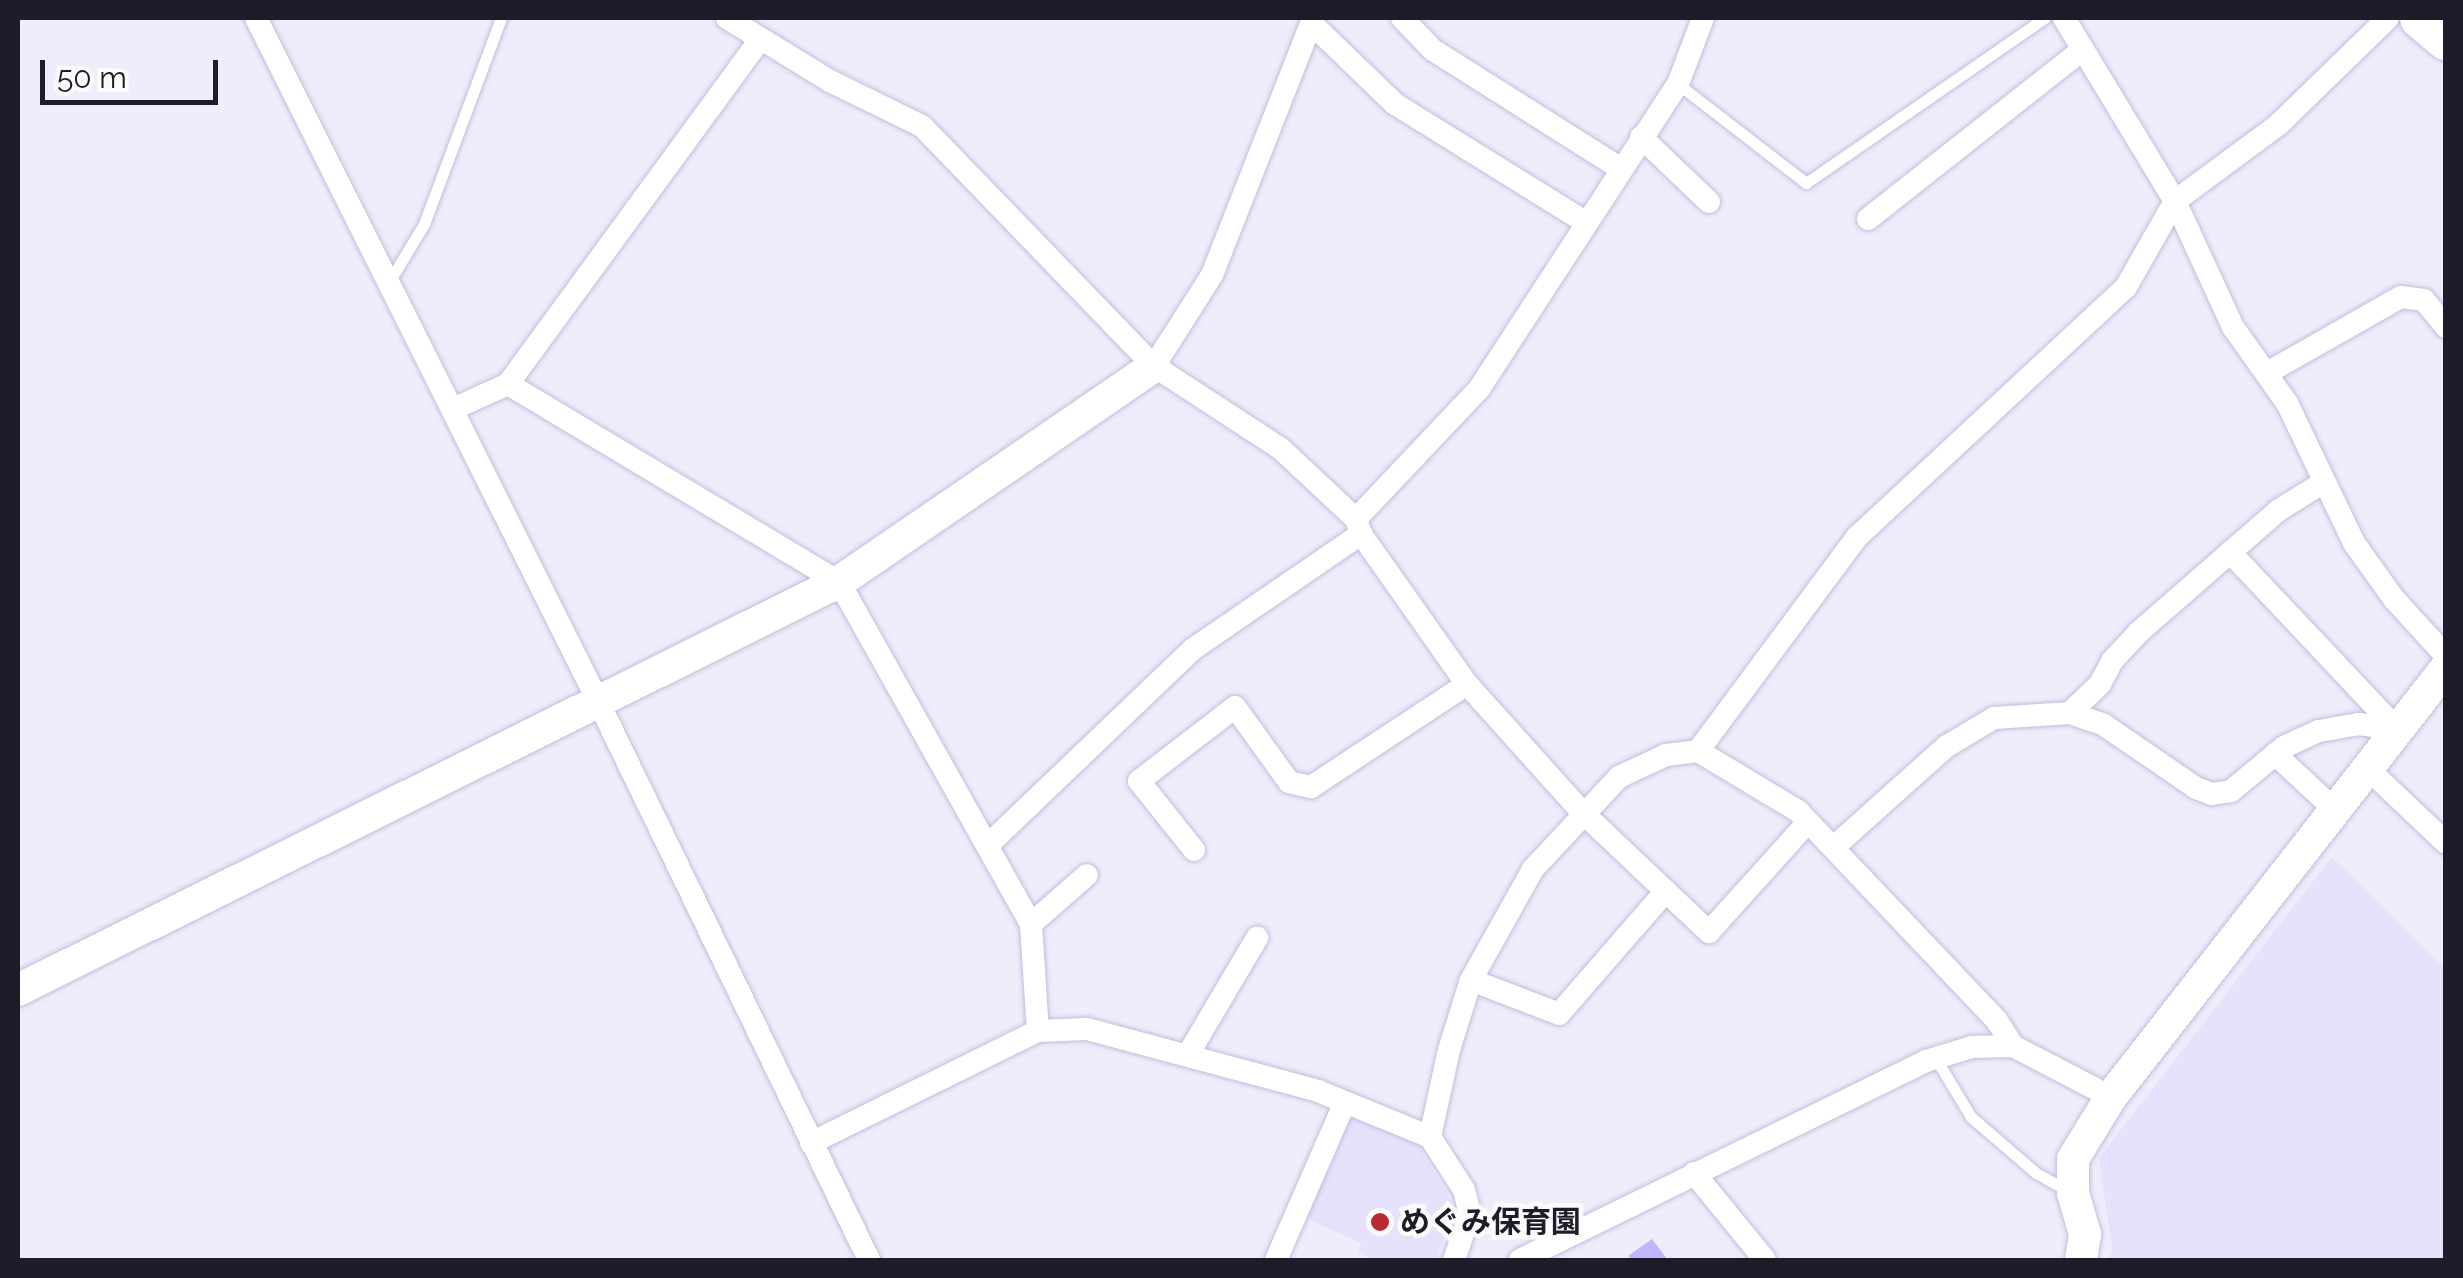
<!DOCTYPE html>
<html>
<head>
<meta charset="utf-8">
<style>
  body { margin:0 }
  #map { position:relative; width:2463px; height:1278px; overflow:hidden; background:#efecfb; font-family:Raleway,"Noto Sans JP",sans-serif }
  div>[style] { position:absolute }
  .built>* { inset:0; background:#e7e1fc }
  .building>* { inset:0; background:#c3b3fb }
  .roads { filter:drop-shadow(0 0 2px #c3bcdf) drop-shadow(0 0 2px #c3bcdf) }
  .lane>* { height:11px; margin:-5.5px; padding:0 5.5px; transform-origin:5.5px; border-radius:5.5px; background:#fff }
  .street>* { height:22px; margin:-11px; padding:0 11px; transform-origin:11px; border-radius:11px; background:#fff }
  .secondary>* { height:32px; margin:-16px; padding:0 16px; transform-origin:16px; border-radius:16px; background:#fff }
  .highway>* { height:42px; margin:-21px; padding:0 21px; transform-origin:21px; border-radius:21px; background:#fff }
  .dots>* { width:28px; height:28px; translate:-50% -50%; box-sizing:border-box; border:5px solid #fbfbfb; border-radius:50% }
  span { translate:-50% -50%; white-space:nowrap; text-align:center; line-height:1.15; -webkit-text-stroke:9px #fbfbfb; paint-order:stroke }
  .poi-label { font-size:30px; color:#1f1c29; font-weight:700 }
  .left { translate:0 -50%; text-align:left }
  .frame { position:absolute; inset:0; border:20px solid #1f1c29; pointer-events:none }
  .scale { position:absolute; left:40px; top:60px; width:178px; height:45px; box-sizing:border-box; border:5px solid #1f1c29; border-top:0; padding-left:12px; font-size:30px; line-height:35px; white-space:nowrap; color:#1f1c29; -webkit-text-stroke:8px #fbfbfb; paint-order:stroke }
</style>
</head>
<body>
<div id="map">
  <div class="built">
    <div style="clip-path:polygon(2332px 857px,2445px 969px,2445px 1260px,2108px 1260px,2112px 1249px,2099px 1158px)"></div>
    <div style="clip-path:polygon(1348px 1110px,1414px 1138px,1455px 1207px,1436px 1260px,1373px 1260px,1358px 1252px,1361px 1243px,1306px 1218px)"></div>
  </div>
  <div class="building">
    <div style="clip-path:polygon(1652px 1239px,1668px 1260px,1632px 1260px,1628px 1256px)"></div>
  </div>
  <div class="roads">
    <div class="lane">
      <div style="left:1678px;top:84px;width:162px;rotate:37.7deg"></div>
      <div style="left:1806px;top:183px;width:290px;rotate:-34.7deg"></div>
      <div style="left:389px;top:282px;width:68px;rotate:-58.9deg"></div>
      <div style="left:424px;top:224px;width:220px;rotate:-69.5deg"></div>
      <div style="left:1936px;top:1059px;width:68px;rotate:58.9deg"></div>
      <div style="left:1971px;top:1117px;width:86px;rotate:40.7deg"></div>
      <div style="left:2036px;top:1173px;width:38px;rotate:29deg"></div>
    </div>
    <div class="street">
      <div style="left:256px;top:18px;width:762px;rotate:63.4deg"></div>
      <div style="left:597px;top:699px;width:623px;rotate:64.13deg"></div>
      <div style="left:727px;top:18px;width:121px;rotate:31.5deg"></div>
      <div style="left:830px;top:81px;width:102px;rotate:26.1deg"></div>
      <div style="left:922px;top:126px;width:334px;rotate:46deg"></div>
      <div style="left:1154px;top:366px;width:150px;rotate:33.1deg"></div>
      <div style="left:1280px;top:448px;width:104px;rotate:43.1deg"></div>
      <div style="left:1356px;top:519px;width:16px;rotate:72deg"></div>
      <div style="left:1361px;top:534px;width:184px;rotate:54.8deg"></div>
      <div style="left:1467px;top:684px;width:172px;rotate:48.1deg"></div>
      <div style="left:1582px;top:812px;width:175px;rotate:43.4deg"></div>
      <div style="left:1709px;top:932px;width:148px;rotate:-48deg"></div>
      <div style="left:1402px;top:18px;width:45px;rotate:45.9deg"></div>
      <div style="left:1433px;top:50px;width:221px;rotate:32.3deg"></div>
      <div style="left:2064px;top:18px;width:214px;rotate:58.8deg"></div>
      <div style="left:2175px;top:201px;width:139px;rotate:65.3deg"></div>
      <div style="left:2233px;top:327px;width:93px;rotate:54.6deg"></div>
      <div style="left:2287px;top:403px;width:155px;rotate:64.4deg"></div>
      <div style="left:2354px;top:543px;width:69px;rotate:54.5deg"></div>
      <div style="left:2394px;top:599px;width:77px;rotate:47.6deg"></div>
      <div style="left:1311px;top:23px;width:117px;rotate:44deg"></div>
      <div style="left:1395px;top:104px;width:224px;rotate:31.8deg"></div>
      <div style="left:1641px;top:137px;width:94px;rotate:43.7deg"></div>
      <div style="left:1868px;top:219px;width:273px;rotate:-38.3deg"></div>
      <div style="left:1154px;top:366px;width:108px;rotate:-57.5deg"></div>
      <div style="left:1212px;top:275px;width:276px;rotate:-68.5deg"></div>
      <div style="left:2267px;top:373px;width:154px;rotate:-29.6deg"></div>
      <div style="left:2401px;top:297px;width:23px;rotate:7deg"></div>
      <div style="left:2424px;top:300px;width:35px;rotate:51deg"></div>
      <div style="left:508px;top:384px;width:386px;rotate:30.9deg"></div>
      <div style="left:839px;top:582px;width:392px;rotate:60.7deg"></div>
      <div style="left:1031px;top:924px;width:107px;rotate:86.3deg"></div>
      <div style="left:453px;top:409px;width:60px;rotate:-24.4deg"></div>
      <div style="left:508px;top:384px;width:426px;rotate:-53.8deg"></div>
      <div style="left:1356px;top:519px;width:179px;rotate:-46.6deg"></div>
      <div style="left:1479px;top:389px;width:364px;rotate:-56.9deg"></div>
      <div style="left:1678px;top:84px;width:71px;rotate:-69.3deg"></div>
      <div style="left:2230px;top:552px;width:243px;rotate:46.7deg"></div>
      <div style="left:2070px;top:713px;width:42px;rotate:-44deg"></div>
      <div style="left:2100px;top:684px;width:26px;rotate:-62deg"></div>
      <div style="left:2112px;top:661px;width:40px;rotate:-47deg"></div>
      <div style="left:2139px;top:632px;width:186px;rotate:-41.1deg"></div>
      <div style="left:2279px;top:510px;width:53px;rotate:-31.9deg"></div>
      <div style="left:1698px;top:751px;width:267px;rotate:-53.4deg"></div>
      <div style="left:1857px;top:537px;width:367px;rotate:-42.9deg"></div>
      <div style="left:2126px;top:287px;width:99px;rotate:-60.3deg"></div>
      <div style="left:2175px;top:201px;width:128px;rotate:-36.4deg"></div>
      <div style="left:2278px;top:125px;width:153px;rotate:-44.2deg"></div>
      <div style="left:2275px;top:754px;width:82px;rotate:43deg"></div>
      <div style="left:2367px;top:768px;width:109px;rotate:43.5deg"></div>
      <div style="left:989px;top:844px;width:282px;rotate:-43.7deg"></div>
      <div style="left:1193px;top:649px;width:204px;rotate:-34.4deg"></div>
      <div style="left:1835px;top:846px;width:150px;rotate:-41.8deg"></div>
      <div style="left:1947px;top:746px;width:55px;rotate:-30.8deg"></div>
      <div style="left:1994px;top:718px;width:76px;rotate:-3.8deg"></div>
      <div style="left:2070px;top:713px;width:36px;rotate:19deg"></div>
      <div style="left:2104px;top:725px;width:112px;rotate:34.4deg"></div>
      <div style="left:2196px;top:788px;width:17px;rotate:21deg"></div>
      <div style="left:2212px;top:794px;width:19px;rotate:-9deg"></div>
      <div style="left:2231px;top:791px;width:69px;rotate:-39.7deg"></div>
      <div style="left:2284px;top:747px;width:38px;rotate:-25deg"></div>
      <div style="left:2319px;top:731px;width:40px;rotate:-10deg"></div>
      <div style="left:2358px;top:724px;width:39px;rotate:7deg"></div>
      <div style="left:1194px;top:850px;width:88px;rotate:-128.6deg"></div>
      <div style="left:1139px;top:781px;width:121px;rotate:-37.6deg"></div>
      <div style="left:1235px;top:707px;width:92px;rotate:54.2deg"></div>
      <div style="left:1289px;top:782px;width:23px;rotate:13deg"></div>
      <div style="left:1311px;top:787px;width:187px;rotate:-33.4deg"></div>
      <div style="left:1031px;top:924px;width:74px;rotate:-41.2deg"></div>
      <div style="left:1471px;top:980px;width:94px;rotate:21.1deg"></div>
      <div style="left:1559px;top:1014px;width:163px;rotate:-49deg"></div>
      <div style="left:1189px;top:1053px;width:134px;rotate:-59.4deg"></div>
      <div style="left:1430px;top:1137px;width:89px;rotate:-77.7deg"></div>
      <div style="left:1449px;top:1050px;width:73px;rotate:-72.6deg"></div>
      <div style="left:1471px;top:980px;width:127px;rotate:-60.8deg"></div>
      <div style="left:1533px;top:869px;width:126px;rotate:-46.9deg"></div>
      <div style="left:1619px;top:777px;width:52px;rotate:-25.1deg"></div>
      <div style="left:1666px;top:755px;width:32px;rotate:-7deg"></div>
      <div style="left:1698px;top:751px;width:117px;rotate:31deg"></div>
      <div style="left:1798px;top:811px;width:289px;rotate:46.5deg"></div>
      <div style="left:1997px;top:1021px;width:30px;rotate:57deg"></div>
      <div style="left:811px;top:1143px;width:253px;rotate:-26.3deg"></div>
      <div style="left:1038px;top:1031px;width:49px;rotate:-2.3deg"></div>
      <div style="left:1087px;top:1029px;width:239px;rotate:15deg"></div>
      <div style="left:1318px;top:1091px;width:121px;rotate:22.3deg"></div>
      <div style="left:1430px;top:1137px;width:63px;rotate:57.3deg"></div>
      <div style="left:1464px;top:1190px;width:25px;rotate:76deg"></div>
      <div style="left:1470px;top:1214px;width:49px;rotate:109.2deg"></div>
      <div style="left:1694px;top:1173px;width:112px;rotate:50.8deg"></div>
      <div style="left:1276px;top:1260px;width:172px;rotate:-66.4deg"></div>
      <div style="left:1520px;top:1260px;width:452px;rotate:-26.1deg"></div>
      <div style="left:1926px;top:1061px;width:48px;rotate:-16.9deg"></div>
      <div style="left:1972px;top:1047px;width:41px;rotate:-1.4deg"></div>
      <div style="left:2013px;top:1046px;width:110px;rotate:27.5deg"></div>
    </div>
    <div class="secondary">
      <div style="left:18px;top:990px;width:917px;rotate:-26.43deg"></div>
      <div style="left:839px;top:582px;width:382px;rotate:-34.4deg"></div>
      <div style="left:2081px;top:1260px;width:26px;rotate:-81deg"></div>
      <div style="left:2085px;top:1234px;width:43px;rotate:-106.3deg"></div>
      <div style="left:2073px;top:1193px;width:34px;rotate:-90deg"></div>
      <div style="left:2073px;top:1159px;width:73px;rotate:-58.5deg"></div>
      <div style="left:2111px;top:1097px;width:544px;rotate:-52.01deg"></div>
    </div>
    <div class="highway">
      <div style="left:2421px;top:18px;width:33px;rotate:40deg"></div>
    </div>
  </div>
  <div class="dots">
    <div style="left:1380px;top:1222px;background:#ba2a35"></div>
  </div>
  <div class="poi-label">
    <span class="left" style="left:1400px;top:1222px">めぐみ保育園</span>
  </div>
  <div class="frame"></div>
  <div class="scale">50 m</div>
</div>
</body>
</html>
